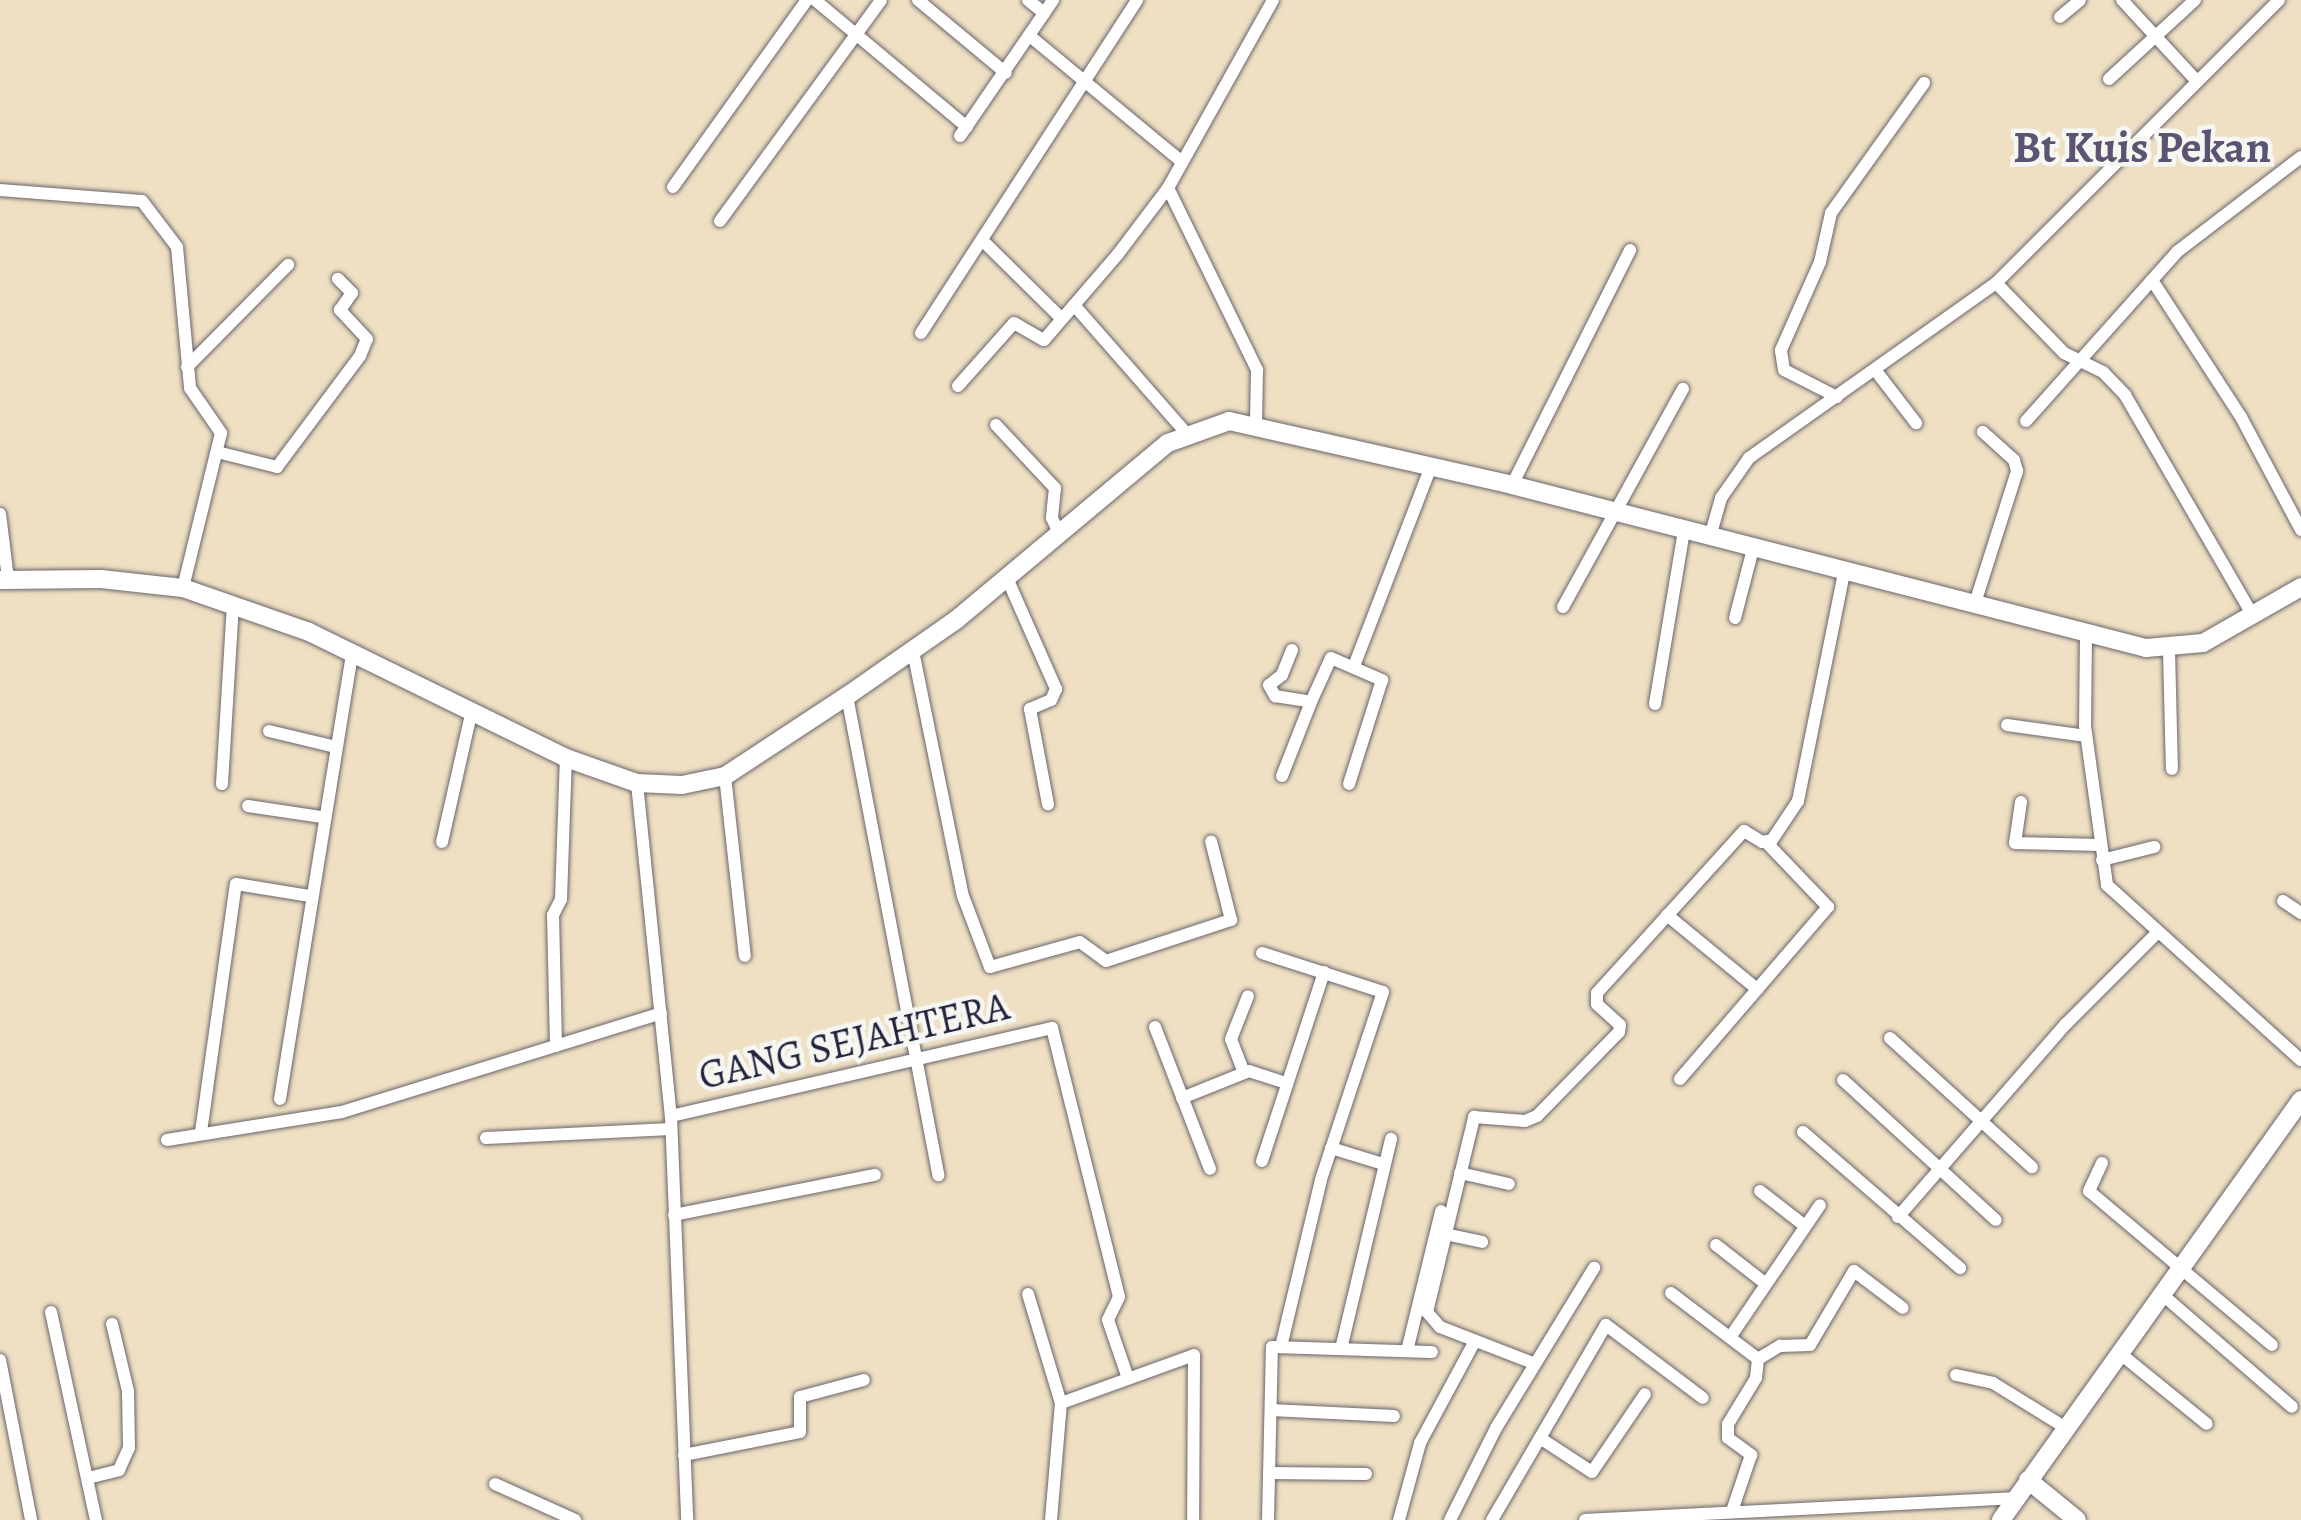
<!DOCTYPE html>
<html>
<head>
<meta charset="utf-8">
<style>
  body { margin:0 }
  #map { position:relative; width:2301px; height:1520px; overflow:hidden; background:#efe0c3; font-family:Alegreya,serif }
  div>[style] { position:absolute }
  .roads { filter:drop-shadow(0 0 2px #6a646b) drop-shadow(0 0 2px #6a646b) }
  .street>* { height:12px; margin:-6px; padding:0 6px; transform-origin:6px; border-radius:6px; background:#fff }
  .secondary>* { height:18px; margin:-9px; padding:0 9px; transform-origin:9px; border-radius:9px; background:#fff }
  span { translate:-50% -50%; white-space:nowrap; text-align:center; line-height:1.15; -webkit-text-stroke:9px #f6f6f2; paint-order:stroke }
  .street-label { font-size:40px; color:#22223b }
  .quarter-label { font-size:45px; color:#5c5372; font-weight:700 }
</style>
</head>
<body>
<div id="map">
  <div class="roads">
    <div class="street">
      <div style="left:815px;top:0;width:198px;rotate:39.9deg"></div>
      <div style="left:918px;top:0;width:114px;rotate:39.7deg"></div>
      <div style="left:1028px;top:0;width:21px;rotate:39deg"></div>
      <div style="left:2122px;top:0;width:106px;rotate:47.3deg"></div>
      <div style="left:2060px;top:17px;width:26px;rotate:-40deg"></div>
      <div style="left:1031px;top:37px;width:196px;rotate:39.6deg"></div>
      <div style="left:2109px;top:79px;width:117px;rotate:-42.6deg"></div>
      <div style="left:960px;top:136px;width:165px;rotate:-55.6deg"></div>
      <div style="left:673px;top:187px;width:230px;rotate:-54.4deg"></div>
      <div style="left:1168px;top:188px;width:203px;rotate:63.9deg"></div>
      <div style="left:1257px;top:370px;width:53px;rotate:91.1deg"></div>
      <div style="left:0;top:190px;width:142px;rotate:4.4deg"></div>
      <div style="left:142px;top:201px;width:58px;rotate:52.7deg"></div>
      <div style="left:177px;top:247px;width:142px;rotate:84.7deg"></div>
      <div style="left:190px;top:388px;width:55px;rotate:55.4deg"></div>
      <div style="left:221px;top:433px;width:160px;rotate:103.8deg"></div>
      <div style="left:720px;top:221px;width:273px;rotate:-53.9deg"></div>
      <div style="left:983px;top:241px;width:110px;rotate:44.6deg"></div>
      <div style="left:2152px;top:280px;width:163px;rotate:57deg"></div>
      <div style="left:2241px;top:417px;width:128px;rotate:62deg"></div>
      <div style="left:1996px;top:283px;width:98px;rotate:45.8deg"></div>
      <div style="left:2064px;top:353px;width:43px;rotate:26deg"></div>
      <div style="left:2103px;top:372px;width:32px;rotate:46deg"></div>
      <div style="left:2125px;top:395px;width:255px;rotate:59.9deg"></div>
      <div style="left:1074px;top:305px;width:169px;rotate:48.8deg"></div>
      <div style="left:921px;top:333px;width:397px;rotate:-57deg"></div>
      <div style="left:187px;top:367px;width:144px;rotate:-45.3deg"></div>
      <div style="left:1876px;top:371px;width:66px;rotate:52.4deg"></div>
      <div style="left:958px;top:386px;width:84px;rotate:-48.4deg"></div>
      <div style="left:1014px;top:323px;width:34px;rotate:30deg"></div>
      <div style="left:1044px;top:340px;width:113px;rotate:-49.3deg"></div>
      <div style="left:1118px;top:254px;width:83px;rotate:-52.9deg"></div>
      <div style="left:1168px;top:188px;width:215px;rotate:-60.8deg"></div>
      <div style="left:1837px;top:397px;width:59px;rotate:-153deg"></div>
      <div style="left:1784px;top:370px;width:20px;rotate:-99deg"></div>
      <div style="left:1781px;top:350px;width:96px;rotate:-66.1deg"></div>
      <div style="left:1820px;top:262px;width:50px;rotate:-77.3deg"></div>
      <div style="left:1831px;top:213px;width:160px;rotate:-54.4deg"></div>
      <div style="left:2026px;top:421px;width:228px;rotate:-48.2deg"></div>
      <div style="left:2178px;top:251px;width:155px;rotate:-37.4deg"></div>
      <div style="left:996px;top:425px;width:86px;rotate:46.9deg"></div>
      <div style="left:1055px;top:488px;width:30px;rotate:96deg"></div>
      <div style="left:1052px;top:518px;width:17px;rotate:65deg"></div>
      <div style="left:217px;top:452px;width:62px;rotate:14deg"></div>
      <div style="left:277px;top:467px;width:139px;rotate:-53.2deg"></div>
      <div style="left:360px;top:356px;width:18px;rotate:-68deg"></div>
      <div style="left:367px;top:339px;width:40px;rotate:-133deg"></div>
      <div style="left:340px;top:310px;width:21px;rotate:-55deg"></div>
      <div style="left:352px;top:293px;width:20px;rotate:-135deg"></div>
      <div style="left:1512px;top:485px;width:263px;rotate:-63.3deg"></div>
      <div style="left:0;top:514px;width:65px;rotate:83deg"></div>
      <div style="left:1710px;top:537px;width:41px;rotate:-74.2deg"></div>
      <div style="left:1721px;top:498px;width:49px;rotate:-55deg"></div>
      <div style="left:1749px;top:458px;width:303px;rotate:-35.3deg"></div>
      <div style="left:1996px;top:283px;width:400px;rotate:-45deg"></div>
      <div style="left:1006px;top:576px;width:124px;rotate:66.1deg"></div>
      <div style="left:1056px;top:689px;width:12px;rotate:114deg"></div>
      <div style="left:1051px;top:700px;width:23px;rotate:157deg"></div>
      <div style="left:1030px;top:709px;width:97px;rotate:79.3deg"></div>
      <div style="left:1975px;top:603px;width:139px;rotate:-72.3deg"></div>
      <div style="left:2017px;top:471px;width:11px;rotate:-105deg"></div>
      <div style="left:2014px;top:460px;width:42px;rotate:-137.9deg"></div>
      <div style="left:1563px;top:607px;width:249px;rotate:-61.2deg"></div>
      <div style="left:1735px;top:618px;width:71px;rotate:-75.4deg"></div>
      <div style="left:2086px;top:633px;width:93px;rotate:90.6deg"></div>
      <div style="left:2085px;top:726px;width:161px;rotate:82.1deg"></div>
      <div style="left:2107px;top:885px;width:261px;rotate:42.1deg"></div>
      <div style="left:1292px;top:650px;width:27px;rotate:112deg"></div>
      <div style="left:1282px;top:675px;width:16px;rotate:142deg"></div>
      <div style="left:1269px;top:685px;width:13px;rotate:61deg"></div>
      <div style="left:1275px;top:696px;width:36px;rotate:9deg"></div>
      <div style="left:1311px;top:702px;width:48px;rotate:-65.6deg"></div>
      <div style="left:1331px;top:658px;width:56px;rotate:23.3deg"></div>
      <div style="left:1382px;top:680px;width:109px;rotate:107.6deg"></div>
      <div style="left:2169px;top:650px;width:119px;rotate:88.6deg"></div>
      <div style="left:913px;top:651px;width:250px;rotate:78.5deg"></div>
      <div style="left:963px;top:896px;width:76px;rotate:69.2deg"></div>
      <div style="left:990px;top:967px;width:93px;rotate:-15.5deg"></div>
      <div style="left:1080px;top:942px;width:32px;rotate:36deg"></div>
      <div style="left:1106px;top:961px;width:132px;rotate:-18.2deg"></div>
      <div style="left:1231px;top:920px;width:81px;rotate:-104.2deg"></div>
      <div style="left:1354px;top:666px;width:214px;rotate:-68.9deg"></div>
      <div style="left:847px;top:696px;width:488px;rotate:79.2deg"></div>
      <div style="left:1655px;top:704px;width:176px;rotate:-80.5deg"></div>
      <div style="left:2007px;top:725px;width:80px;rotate:7.9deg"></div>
      <div style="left:269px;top:731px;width:65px;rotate:13.4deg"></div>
      <div style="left:725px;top:776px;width:181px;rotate:83.7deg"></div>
      <div style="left:1282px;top:776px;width:79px;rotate:-68.6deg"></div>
      <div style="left:637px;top:783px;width:335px;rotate:84.2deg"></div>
      <div style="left:671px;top:1116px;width:404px;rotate:87.7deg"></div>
      <div style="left:222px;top:784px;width:179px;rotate:-86.5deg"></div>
      <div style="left:2021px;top:802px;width:41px;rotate:98.3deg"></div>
      <div style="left:2015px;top:843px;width:86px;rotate:1.3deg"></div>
      <div style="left:248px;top:806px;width:75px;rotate:8.5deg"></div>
      <div style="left:442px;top:842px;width:135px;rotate:-77.2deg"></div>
      <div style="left:2102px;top:860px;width:54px;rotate:-14deg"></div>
      <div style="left:2283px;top:901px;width:22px;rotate:34deg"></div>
      <div style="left:1667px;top:915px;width:117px;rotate:39.4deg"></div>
      <div style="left:1262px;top:953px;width:127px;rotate:17.9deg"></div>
      <div style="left:1383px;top:992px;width:198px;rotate:108.3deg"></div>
      <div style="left:1321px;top:1180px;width:172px;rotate:103.5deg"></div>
      <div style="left:1155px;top:1027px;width:152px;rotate:68.8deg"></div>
      <div style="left:1890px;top:1038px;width:192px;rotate:42.3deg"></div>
      <div style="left:556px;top:1046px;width:131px;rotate:-91.3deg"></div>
      <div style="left:553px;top:915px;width:18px;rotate:-63deg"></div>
      <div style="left:561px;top:899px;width:141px;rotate:-88deg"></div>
      <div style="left:1244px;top:1073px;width:36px;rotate:-111deg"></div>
      <div style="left:1231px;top:1039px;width:46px;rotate:-68.4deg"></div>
      <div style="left:1680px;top:1079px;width:227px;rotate:-49.3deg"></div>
      <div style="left:1828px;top:907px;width:88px;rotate:-133.6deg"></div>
      <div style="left:1843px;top:1080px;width:207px;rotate:42.5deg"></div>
      <div style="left:1182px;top:1098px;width:72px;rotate:-21.9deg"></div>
      <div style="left:1249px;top:1071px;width:40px;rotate:18deg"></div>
      <div style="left:280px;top:1099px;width:452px;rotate:-80.8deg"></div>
      <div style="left:671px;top:1116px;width:391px;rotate:-13deg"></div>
      <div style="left:1052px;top:1028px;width:277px;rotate:76deg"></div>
      <div style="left:1119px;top:1297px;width:25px;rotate:116deg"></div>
      <div style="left:1108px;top:1320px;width:61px;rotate:71deg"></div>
      <div style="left:201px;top:1132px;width:250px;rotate:-82deg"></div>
      <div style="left:236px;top:884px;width:74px;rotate:9.3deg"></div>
      <div style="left:1803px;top:1132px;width:208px;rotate:40.9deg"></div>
      <div style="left:486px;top:1138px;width:185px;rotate:-2.8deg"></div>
      <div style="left:167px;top:1140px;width:177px;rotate:-9.1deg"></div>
      <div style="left:342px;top:1112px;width:334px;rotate:-17.2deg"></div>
      <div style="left:1331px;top:1148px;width:54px;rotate:17.1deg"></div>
      <div style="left:1262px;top:1161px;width:199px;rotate:-71.8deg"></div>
      <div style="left:2102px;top:1163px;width:31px;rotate:115deg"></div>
      <div style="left:2089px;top:1191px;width:239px;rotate:40.1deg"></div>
      <div style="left:1460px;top:1173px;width:50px;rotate:12.7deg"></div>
      <div style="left:1760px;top:1191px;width:57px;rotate:37.9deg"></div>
      <div style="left:674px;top:1215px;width:205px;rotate:-11.3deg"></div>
      <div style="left:1898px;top:1217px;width:256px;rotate:-49deg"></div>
      <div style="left:2066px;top:1024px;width:130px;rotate:-45deg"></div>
      <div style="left:1445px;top:1234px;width:38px;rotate:12deg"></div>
      <div style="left:1716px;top:1245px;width:63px;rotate:38deg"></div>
      <div style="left:1671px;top:1293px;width:109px;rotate:37.2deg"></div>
      <div style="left:1758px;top:1359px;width:19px;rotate:96deg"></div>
      <div style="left:1756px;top:1378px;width:54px;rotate:121.3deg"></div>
      <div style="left:1728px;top:1424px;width:14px;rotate:90deg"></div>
      <div style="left:1728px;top:1438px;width:29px;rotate:36deg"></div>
      <div style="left:1751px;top:1455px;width:59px;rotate:108.7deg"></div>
      <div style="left:1028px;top:1294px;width:114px;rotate:73.2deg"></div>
      <div style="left:1061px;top:1403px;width:117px;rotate:94.9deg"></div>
      <div style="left:2164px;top:1296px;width:169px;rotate:40.9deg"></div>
      <div style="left:51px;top:1312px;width:213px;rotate:77.8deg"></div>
      <div style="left:1731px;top:1336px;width:158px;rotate:-55.8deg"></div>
      <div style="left:1341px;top:1349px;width:216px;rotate:-76.6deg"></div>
      <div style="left:1407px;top:1351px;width:144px;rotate:-76.3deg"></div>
      <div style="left:2122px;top:1355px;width:109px;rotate:39.1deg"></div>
      <div style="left:1758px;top:1359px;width:26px;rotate:-31deg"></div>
      <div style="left:1780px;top:1346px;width:30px;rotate:-2deg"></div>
      <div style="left:1810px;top:1345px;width:86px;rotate:-59.3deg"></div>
      <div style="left:1854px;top:1271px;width:61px;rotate:37.1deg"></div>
      <div style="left:0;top:1360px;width:163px;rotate:79deg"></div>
      <div style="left:1533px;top:1363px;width:100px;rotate:-158.8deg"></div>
      <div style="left:1440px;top:1327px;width:20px;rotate:-131deg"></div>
      <div style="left:1427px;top:1312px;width:201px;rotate:-76.4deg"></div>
      <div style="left:1474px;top:1117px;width:51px;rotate:4.5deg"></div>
      <div style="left:1525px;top:1121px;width:13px;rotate:-23deg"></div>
      <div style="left:1537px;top:1116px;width:117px;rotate:-45.7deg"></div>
      <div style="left:1619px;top:1032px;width:7px;rotate:-82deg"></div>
      <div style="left:1620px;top:1025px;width:31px;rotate:-138deg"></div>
      <div style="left:1597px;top:1004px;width:11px;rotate:-90deg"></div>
      <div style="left:1597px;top:993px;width:219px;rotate:-47.8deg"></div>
      <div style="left:1744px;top:831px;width:21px;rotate:31deg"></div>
      <div style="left:1762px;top:842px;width:10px;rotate:-11deg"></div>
      <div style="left:1772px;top:840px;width:47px;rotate:-56.3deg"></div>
      <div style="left:1798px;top:801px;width:234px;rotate:-78.6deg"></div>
      <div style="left:1956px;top:1375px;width:38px;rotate:12deg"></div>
      <div style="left:1993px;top:1383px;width:86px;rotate:31.7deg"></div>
      <div style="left:1061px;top:1403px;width:141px;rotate:-19.8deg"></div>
      <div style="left:1194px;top:1355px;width:165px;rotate:90.3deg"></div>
      <div style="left:1271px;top:1410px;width:123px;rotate:2.8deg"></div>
      <div style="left:1540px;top:1438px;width:62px;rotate:33.2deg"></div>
      <div style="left:1592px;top:1472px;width:94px;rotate:-55.8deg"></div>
      <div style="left:684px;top:1455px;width:118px;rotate:-11.2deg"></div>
      <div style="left:800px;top:1432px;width:35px;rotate:-90deg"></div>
      <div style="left:800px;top:1397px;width:66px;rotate:-14.9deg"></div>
      <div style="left:1269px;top:1473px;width:97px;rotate:0.6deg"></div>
      <div style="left:88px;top:1478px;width:32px;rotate:-14deg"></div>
      <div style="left:119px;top:1470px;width:24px;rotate:-66deg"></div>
      <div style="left:129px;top:1448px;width:57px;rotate:-91deg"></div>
      <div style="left:128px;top:1391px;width:69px;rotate:-103.4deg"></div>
      <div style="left:495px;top:1484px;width:88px;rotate:24.2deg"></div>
      <div style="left:1268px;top:1520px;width:173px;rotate:-88.7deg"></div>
      <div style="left:1272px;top:1347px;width:160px;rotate:1.8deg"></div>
      <div style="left:1399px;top:1520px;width:80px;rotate:-74.7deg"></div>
      <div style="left:1420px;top:1443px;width:116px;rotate:-61.7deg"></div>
      <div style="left:1450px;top:1520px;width:103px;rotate:-63.4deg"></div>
      <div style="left:1496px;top:1428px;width:188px;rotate:-58.5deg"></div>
      <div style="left:1492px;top:1520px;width:226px;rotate:-59.7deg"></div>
      <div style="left:1606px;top:1325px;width:121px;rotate:37deg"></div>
      <div style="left:1585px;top:1520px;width:432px;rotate:-2.9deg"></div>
    </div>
    <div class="secondary">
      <div style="left:0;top:580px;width:101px;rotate:-0.6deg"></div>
      <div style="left:101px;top:579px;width:82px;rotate:6.3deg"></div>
      <div style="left:183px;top:588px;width:133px;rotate:19.2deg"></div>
      <div style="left:309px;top:632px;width:286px;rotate:26.1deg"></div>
      <div style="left:566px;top:758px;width:75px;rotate:19.4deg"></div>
      <div style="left:637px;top:783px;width:45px;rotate:2.5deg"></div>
      <div style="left:682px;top:785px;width:44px;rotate:-11.8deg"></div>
      <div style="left:725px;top:776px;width:146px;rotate:-33.3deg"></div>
      <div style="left:847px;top:696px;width:133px;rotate:-34.9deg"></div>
      <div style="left:956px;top:620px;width:276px;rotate:-39.9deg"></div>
      <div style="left:1168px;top:443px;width:65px;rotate:-19.8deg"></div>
      <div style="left:1229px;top:421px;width:290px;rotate:12.7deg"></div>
      <div style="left:1512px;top:485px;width:655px;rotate:14.42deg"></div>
      <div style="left:2146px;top:648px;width:57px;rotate:-5deg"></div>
      <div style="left:2203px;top:643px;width:113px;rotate:-29.7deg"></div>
      <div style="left:2028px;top:1480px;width:63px;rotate:39.2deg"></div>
      <div style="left:2001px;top:1520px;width:516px;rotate:-54.46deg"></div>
    </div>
  </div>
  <div class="street-label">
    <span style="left:854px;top:1041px;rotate:-13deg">GANG SEJAHTERA</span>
  </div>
  <div class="quarter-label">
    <span style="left:2142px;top:148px">Bt Kuis Pekan</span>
  </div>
</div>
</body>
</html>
